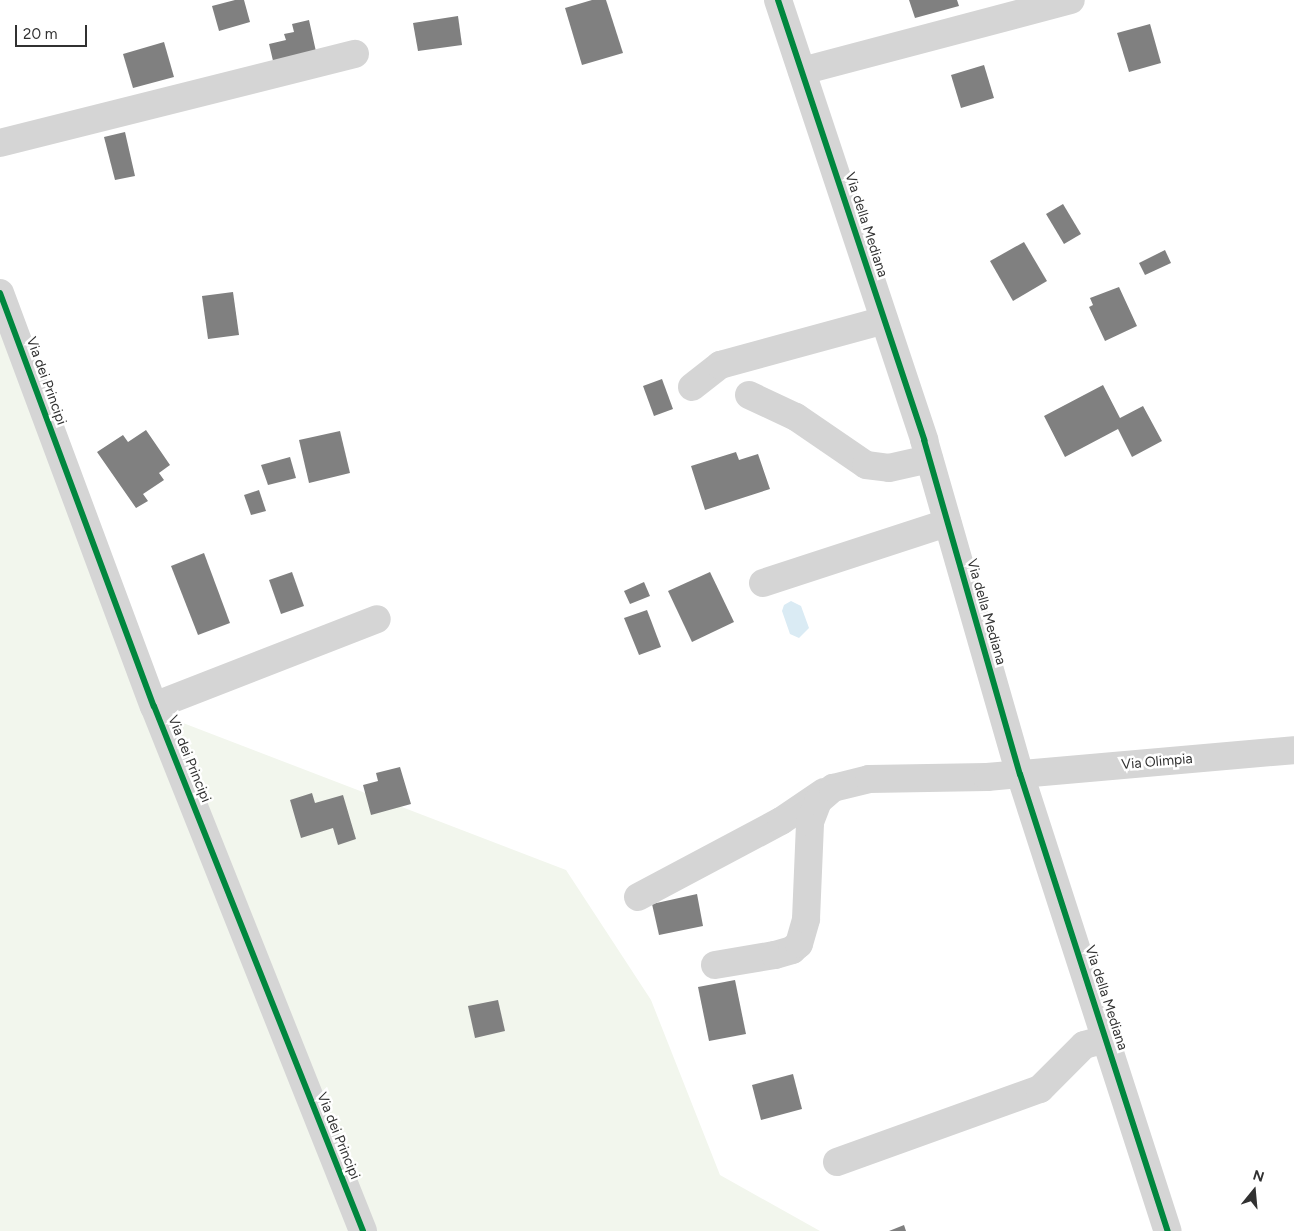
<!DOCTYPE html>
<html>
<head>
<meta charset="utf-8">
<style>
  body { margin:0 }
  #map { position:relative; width:1294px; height:1231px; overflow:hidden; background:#fff; font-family:Figtree,sans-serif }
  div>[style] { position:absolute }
  .green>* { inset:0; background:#f2f6ed }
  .water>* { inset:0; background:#daebf4 }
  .building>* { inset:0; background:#808080 }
  .minor>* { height:28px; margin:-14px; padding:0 14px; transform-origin:14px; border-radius:14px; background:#d5d5d5 }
  .cycleway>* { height:6px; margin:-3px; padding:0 3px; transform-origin:3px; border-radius:3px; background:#00873e }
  span { translate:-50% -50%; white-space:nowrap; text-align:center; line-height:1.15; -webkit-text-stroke:5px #fff; paint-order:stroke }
  .street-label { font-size:14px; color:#313131 }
  .north { position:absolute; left:1229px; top:1166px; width:50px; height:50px; -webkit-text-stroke:4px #fff; paint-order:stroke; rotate:17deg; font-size:14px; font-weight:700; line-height:20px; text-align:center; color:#313131 }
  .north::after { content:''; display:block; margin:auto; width:18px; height:22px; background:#313131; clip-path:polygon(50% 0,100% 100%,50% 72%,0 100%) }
  .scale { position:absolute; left:15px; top:25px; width:72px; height:22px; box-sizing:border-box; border:2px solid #313131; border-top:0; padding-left:6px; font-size:15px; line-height:18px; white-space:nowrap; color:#313131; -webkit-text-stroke:4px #fff; paint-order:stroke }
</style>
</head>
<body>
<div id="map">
  <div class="green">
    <div style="clip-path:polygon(0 293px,157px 713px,566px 870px,651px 1000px,720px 1175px,820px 1231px,0 1231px)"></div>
  </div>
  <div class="water">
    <div style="clip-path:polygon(791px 601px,801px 606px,809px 628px,799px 638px,790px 634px,782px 611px,784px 605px)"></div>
  </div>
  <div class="building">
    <div style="clip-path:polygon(235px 0,244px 0,250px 22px,219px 31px,212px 6px)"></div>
    <div style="clip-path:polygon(592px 0,606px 0,623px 53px,582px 65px,565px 8px)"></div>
    <div style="clip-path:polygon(909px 0,957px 0,959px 6px,915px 18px)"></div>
    <div style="clip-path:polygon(458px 16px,462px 45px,418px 51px,413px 23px)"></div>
    <div style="clip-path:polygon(309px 20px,317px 56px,274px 65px,269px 44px,286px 40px,284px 34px,294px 32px,292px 24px)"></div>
    <div style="clip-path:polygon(1150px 24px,1161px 63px,1129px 72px,1117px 33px)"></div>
    <div style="clip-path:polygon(164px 42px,174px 77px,133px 88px,123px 54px)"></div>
    <div style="clip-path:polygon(984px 65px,994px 98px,961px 108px,951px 75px)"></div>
    <div style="clip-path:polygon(125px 132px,135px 176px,115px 180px,104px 137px)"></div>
    <div style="clip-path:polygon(1063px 204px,1081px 234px,1064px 244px,1046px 214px)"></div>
    <div style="clip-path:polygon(1024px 242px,1047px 281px,1013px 301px,990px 261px)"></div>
    <div style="clip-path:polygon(1165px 250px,1171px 263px,1145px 275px,1139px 263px)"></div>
    <div style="clip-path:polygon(1119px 287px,1137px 326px,1105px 341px,1089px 307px,1093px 305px,1090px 298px)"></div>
    <div style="clip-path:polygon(233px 292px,239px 335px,208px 339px,202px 296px)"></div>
    <div style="clip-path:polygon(662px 379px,673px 409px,654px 416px,643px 386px)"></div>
    <div style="clip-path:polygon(1103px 385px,1120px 418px,1143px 406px,1162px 441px,1132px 457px,1118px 429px,1065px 457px,1044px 416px)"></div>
    <div style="clip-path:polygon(146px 430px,170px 465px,159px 473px,164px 480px,143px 494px,148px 501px,136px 508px,97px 452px,123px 435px,128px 442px)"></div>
    <div style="clip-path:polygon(340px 431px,350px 473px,309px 483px,299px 440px)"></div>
    <div style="clip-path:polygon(736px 452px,739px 460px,758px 454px,770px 489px,705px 510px,691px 466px)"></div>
    <div style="clip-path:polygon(290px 457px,296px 478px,268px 485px,261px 465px)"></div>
    <div style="clip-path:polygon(259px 490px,266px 511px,251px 515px,244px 495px)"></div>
    <div style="clip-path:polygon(204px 553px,230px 623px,198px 635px,171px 566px)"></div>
    <div style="clip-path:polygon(292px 572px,304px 606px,281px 614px,269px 580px)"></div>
    <div style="clip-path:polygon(710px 572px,734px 622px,692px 642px,668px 591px)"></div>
    <div style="clip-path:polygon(644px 582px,650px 596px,630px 604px,624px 591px)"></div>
    <div style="clip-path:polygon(647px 610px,661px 647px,639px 655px,624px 618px)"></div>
    <div style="clip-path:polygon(400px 767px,411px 804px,371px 815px,363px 785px,378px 781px,376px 773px)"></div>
    <div style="clip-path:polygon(312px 793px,315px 803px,343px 795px,356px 839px,338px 845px,333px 828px,301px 838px,290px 800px)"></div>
    <div style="clip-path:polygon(697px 894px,703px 926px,659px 935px,652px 904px)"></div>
    <div style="clip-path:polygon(735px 980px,746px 1034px,709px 1041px,698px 987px)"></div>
    <div style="clip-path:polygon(498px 1000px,505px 1031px,475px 1038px,468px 1006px)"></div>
    <div style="clip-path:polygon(793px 1074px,802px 1109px,761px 1120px,752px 1085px)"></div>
    <div style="clip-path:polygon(904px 1225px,906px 1231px,889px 1231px)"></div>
  </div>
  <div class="minor">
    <div style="left:778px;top:0;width:464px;rotate:71.6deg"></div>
    <div style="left:924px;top:440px;width:348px;rotate:74deg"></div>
    <div style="left:1020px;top:774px;width:480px;rotate:72.1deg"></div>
    <div style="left:802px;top:71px;width:278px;rotate:-14.8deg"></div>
    <div style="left:0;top:143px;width:366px;rotate:-14.1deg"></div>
    <div style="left:0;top:293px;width:441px;rotate:69.6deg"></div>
    <div style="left:154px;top:706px;width:565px;rotate:68.29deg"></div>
    <div style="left:692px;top:387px;width:36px;rotate:-38deg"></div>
    <div style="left:720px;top:365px;width:170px;rotate:-15.3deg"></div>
    <div style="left:749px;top:395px;width:52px;rotate:25.1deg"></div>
    <div style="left:796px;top:417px;width:85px;rotate:34.4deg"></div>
    <div style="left:866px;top:465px;width:23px;rotate:7deg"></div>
    <div style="left:889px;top:468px;width:41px;rotate:-12.7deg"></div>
    <div style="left:763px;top:583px;width:194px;rotate:-18.1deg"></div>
    <div style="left:154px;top:706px;width:239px;rotate:-21.3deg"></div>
    <div style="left:638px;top:897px;width:162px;rotate:-28deg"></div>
    <div style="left:781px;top:821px;width:52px;rotate:-34deg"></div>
    <div style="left:715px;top:965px;width:61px;rotate:-9.5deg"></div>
    <div style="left:775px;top:955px;width:18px;rotate:-16deg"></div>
    <div style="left:792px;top:950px;width:9px;rotate:-41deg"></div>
    <div style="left:799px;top:944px;width:26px;rotate:-74deg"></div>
    <div style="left:806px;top:919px;width:97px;rotate:-87.6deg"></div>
    <div style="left:810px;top:822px;width:22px;rotate:-69deg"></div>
    <div style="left:818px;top:801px;width:20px;rotate:-41deg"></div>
    <div style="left:833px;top:788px;width:37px;rotate:-14deg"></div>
    <div style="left:869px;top:779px;width:118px;rotate:-1deg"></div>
    <div style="left:987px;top:777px;width:308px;rotate:-5deg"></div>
    <div style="left:837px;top:1162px;width:216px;rotate:-19.8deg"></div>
    <div style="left:1040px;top:1089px;width:62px;rotate:-45deg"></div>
    <div style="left:1084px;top:1045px;width:23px;rotate:-15deg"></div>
  </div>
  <div class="cycleway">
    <div style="left:778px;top:0;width:464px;rotate:71.6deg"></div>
    <div style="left:924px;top:440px;width:348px;rotate:74deg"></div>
    <div style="left:1020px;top:774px;width:480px;rotate:72.1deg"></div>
    <div style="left:0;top:293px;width:441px;rotate:69.6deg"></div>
    <div style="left:154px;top:706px;width:565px;rotate:68.29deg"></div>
  </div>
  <div class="street-label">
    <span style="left:866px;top:225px;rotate:72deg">Via della Mediana</span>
    <span style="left:46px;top:381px;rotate:70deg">Via dei Principi</span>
    <span style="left:986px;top:612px;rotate:74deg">Via della Mediana</span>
    <span style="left:189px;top:759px;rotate:68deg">Via dei Principi</span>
    <span style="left:1157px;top:762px;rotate:-5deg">Via Olimpia</span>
    <span style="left:1106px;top:998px;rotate:72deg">Via della Mediana</span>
    <span style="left:338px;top:1136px;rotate:68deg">Via dei Principi</span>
  </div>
  <div class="north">N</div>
  <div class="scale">20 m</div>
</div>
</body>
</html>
